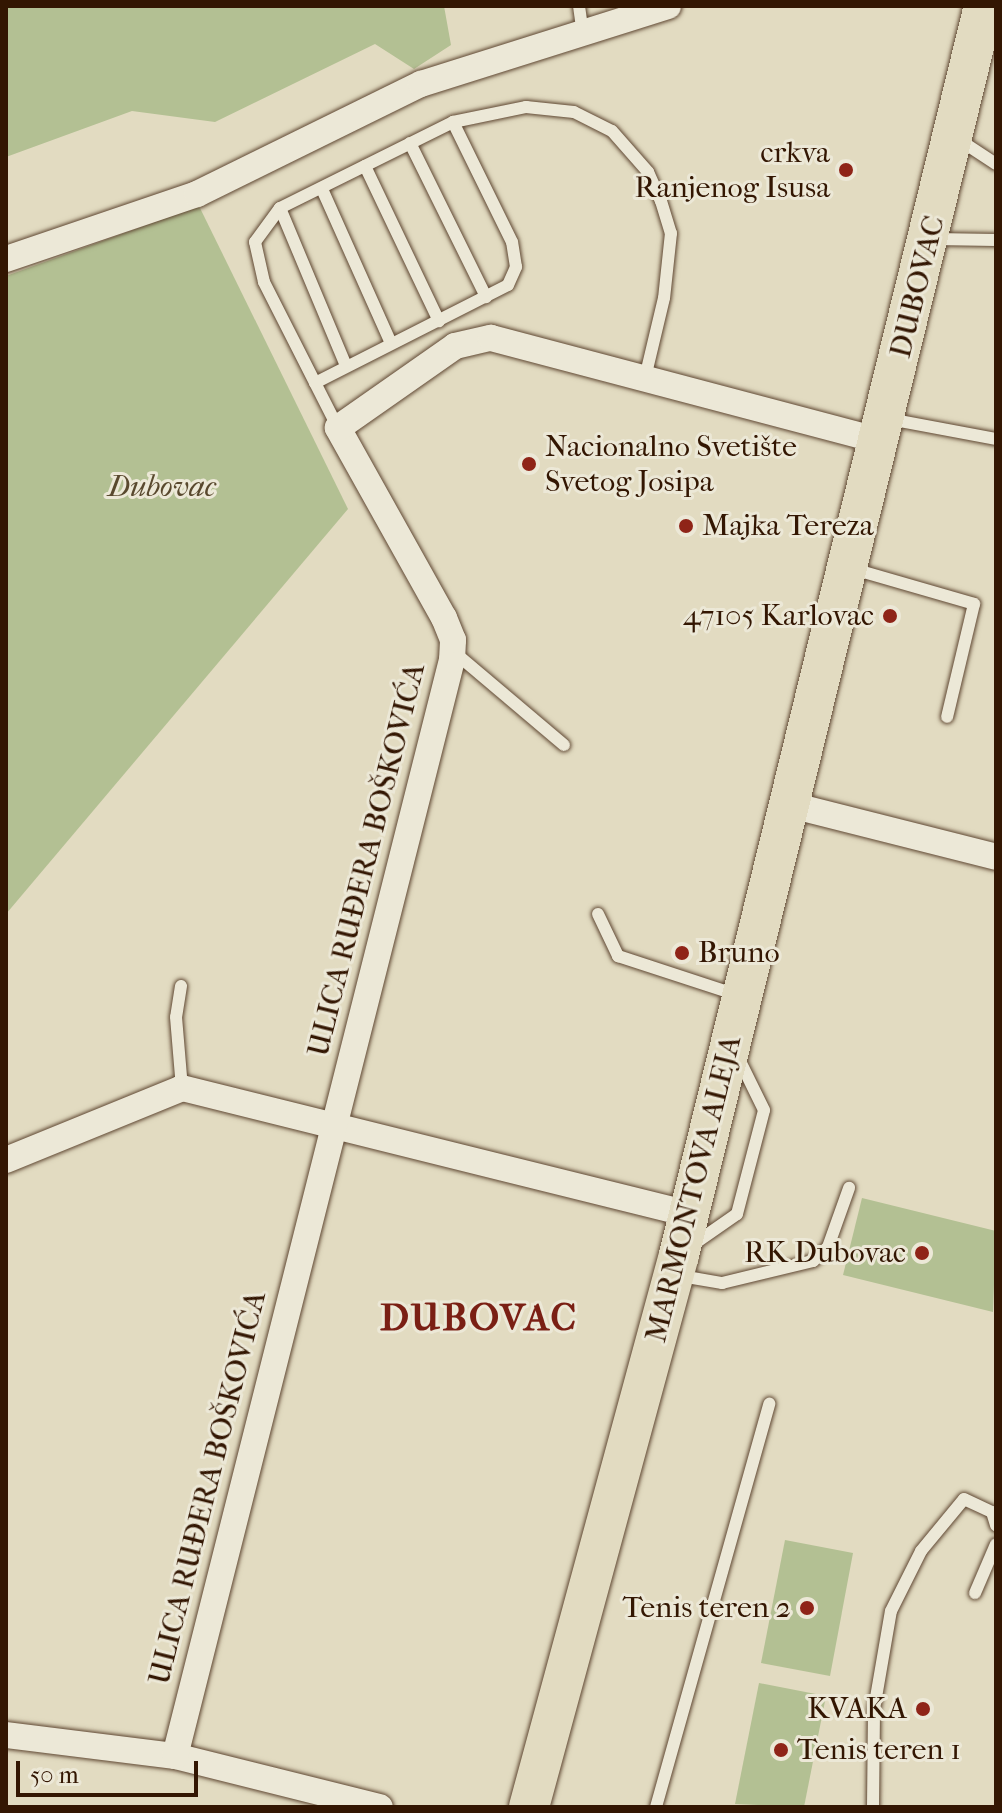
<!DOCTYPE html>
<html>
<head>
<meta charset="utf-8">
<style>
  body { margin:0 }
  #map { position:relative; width:1002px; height:1813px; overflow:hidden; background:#e2dbc1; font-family:"IM FELL French Canon",serif }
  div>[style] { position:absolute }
  .green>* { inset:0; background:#b3c093 }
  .roads { filter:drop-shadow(0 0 2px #5f4732) drop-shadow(0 0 2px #5f4732) }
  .lane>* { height:12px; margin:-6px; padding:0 6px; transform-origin:6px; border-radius:6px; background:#ece8d7 }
  .street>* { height:26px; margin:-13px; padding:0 13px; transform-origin:13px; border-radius:13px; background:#ece8d7 }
  .primary>* { height:40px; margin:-20px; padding:0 20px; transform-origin:20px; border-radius:20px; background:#e2dbc1 }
  .dots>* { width:22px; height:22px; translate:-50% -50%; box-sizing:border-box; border:4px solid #ece8d7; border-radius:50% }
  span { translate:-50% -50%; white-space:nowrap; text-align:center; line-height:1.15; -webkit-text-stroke:6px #ece8d7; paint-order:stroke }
  .poi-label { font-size:30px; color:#331602 }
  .right { translate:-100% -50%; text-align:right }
  .left { translate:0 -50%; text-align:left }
  .street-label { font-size:30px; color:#331602 }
  .park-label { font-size:30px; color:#59492e; font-style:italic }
  .district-label { font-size:38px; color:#7a1f14; font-weight:700; letter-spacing:2px }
  .frame { position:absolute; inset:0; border:8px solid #331602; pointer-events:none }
  .scale { position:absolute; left:16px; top:1761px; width:182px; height:36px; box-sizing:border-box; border:4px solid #331602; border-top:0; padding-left:10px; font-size:24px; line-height:28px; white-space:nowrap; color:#331602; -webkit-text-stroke:6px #ece8d7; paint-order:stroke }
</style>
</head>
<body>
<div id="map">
  <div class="green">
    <div style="clip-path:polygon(6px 6px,444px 6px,451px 45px,414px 69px,375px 44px,215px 122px,132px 111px,6px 157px)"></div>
    <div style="clip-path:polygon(199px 206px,348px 509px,6px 914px,6px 276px)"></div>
    <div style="clip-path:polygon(862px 1198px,996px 1231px,993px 1312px,843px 1275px)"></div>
    <div style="clip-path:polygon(785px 1540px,853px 1553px,830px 1676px,761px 1663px)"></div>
    <div style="clip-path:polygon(759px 1683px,826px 1696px,804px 1807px,735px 1804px)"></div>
  </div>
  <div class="roads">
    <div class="lane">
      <div style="left:579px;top:6px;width:29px;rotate:82deg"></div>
      <div style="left:958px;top:139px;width:45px;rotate:33.3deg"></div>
      <div style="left:410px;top:143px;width:172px;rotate:63.7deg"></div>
      <div style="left:365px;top:166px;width:172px;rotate:64.5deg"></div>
      <div style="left:322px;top:189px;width:169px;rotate:65.9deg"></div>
      <div style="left:280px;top:208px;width:171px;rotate:67.3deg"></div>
      <div style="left:934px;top:239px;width:62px;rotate:0.9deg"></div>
      <div style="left:315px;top:383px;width:216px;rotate:-26.9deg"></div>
      <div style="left:508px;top:285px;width:20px;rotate:-66deg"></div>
      <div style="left:516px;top:267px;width:25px;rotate:-99deg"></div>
      <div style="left:512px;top:242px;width:134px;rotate:-116.2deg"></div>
      <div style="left:889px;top:419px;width:109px;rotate:10.6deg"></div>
      <div style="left:338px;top:428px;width:164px;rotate:-116.9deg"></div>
      <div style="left:264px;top:282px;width:41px;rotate:-102.7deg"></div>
      <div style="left:255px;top:242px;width:42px;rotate:-53.7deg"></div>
      <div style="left:280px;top:208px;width:193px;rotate:-26.4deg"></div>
      <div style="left:453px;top:122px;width:75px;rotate:-11.6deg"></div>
      <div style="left:526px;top:107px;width:48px;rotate:5.9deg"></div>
      <div style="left:574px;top:112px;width:42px;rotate:26.6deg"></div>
      <div style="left:612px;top:131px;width:55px;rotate:48.7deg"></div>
      <div style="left:648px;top:172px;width:32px;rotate:66deg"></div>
      <div style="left:661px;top:201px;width:34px;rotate:73deg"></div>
      <div style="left:671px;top:233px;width:65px;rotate:96.1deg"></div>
      <div style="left:664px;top:298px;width:82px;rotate:103.4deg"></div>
      <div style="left:853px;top:569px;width:126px;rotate:16.1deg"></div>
      <div style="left:974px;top:604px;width:116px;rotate:103.4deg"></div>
      <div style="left:454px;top:652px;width:144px;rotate:40.2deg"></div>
      <div style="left:598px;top:914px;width:47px;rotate:64.5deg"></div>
      <div style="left:618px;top:956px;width:125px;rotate:18.1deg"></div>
      <div style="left:181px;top:986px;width:31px;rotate:99deg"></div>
      <div style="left:176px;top:1017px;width:71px;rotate:85.2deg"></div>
      <div style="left:691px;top:1246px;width:56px;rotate:-34.8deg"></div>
      <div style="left:737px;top:1214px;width:107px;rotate:-75.4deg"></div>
      <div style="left:764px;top:1110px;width:59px;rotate:-116.1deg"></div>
      <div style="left:681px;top:1276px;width:42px;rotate:9.7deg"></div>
      <div style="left:722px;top:1283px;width:94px;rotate:-13.6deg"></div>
      <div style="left:813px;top:1261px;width:21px;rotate:-43deg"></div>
      <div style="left:828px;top:1247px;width:63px;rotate:-70.4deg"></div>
      <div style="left:975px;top:1593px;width:53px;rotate:-66.8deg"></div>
      <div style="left:656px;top:1807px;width:419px;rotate:-74.3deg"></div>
      <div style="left:873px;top:1807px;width:98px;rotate:-89.4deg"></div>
      <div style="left:874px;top:1709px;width:99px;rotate:-80.2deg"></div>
      <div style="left:891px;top:1611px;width:67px;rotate:-63.4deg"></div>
      <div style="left:921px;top:1551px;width:67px;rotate:-50.4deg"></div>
      <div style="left:964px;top:1499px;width:31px;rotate:25deg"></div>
      <div style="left:992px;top:1512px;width:14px;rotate:73deg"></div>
    </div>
    <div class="street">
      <div style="left:6px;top:259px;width:202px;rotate:-18.8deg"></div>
      <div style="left:197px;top:194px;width:250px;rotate:-26.2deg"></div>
      <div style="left:421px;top:84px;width:259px;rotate:-17.5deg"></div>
      <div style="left:791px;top:805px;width:211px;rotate:14.2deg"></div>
      <div style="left:6px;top:1160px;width:190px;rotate:-22.2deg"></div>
      <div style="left:182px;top:1088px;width:522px;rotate:13.96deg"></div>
      <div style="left:6px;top:1735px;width:170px;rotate:7.1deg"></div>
      <div style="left:175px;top:1756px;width:211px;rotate:14deg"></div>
      <div style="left:175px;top:1756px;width:1130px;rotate:-75.82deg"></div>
      <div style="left:452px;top:660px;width:20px;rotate:-87deg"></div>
      <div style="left:453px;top:640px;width:24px;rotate:-112deg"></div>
      <div style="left:444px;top:618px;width:218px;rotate:-119.2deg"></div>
      <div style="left:338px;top:428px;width:143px;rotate:-35deg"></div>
      <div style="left:455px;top:346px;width:37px;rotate:-13deg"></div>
      <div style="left:491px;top:338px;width:402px;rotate:14.8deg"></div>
    </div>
    <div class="primary">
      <div style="left:529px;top:1807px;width:572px;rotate:-74.8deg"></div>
      <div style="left:679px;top:1255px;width:1286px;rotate:-76.28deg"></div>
    </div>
  </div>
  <div class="dots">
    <div style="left:846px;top:170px;background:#8f2418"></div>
    <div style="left:529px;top:464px;background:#8f2418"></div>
    <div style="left:686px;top:526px;background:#8f2418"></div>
    <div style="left:890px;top:616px;background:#8f2418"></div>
    <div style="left:682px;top:953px;background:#8f2418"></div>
    <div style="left:922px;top:1253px;background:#8f2418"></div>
    <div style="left:807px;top:1608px;background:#8f2418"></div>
    <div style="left:923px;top:1709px;background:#8f2418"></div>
    <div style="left:781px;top:1750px;background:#8f2418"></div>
  </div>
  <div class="poi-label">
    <span class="right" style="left:830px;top:170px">crkva<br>Ranjenog Isusa</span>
    <span class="left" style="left:545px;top:464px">Nacionalno Svetište<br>Svetog Josipa</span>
    <span class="left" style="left:702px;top:526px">Majka Tereza</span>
    <span class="right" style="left:874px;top:616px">47105 Karlovac</span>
    <span class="left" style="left:698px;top:953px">Bruno</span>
    <span class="right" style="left:906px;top:1253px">RK Dubovac</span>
    <span class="right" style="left:791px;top:1608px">Tenis teren 2</span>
    <span class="right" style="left:907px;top:1709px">KVAKA</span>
    <span class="left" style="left:797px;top:1750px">Tenis teren 1</span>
  </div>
  <div class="street-label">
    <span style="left:918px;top:287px;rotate:-76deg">DUBOVAC</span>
    <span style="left:367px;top:860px;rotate:-76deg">ULICA RUĐERA BOŠKOVIĆA</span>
    <span style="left:694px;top:1189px;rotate:-76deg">MARMONTOVA ALEJA</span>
    <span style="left:208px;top:1488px;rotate:-76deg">ULICA RUĐERA BOŠKOVIĆA</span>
  </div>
  <div class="park-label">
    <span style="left:162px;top:487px">Dubovac</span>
  </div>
  <div class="district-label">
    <span style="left:479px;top:1318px">DUBOVAC</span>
  </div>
  <div class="frame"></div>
  <div class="scale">50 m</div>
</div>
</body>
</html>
